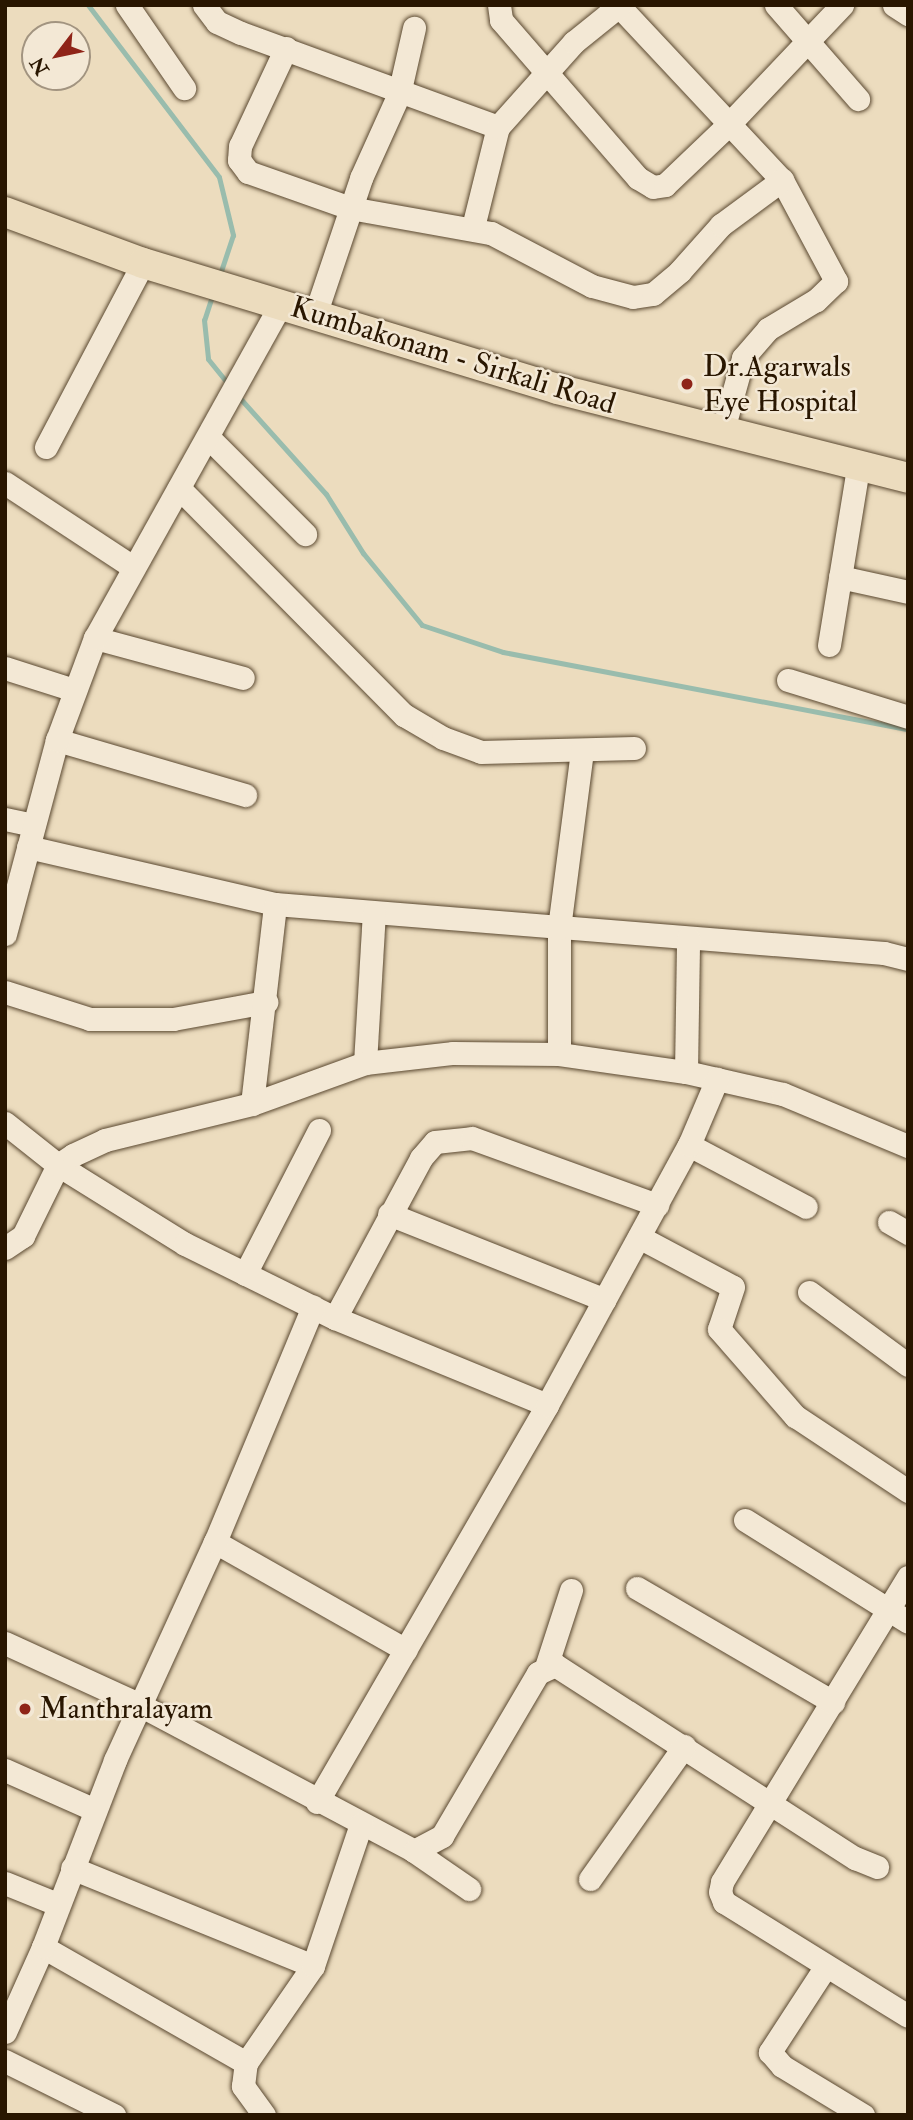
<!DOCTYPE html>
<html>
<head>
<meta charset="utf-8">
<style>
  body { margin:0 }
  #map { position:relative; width:913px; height:2120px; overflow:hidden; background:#ecdcbe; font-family:"IM FELL Double Pica",serif }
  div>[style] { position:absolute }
  .stream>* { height:5px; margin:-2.5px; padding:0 2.5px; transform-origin:2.5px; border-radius:2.5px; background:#99bcad }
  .roads { filter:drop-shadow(0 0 2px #5a4830) drop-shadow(0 0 2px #5a4830) }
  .minor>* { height:23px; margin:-11.5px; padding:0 11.5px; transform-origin:11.5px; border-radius:11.5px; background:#f3e8d5 }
  .major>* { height:30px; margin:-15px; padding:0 15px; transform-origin:15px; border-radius:15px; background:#ecdcbe }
  .dots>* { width:19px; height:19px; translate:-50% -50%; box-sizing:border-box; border:4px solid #f3e8d5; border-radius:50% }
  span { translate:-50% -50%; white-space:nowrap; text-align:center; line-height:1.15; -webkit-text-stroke:5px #f3e8d5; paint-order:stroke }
  .street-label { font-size:30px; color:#291600 }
  .poi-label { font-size:30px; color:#291600 }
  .left { translate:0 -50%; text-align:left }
  .frame { position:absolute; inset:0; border:7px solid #291600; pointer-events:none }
  .north { position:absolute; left:21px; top:21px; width:70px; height:70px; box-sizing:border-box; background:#f3e8d5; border:2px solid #a29480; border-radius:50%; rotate:238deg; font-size:19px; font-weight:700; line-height:28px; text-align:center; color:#291600 }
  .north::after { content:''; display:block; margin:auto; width:24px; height:32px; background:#8f2418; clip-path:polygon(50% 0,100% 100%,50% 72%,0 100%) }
</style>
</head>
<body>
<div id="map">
  <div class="stream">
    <div style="left:88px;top:5px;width:216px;rotate:52.7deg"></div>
    <div style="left:219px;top:177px;width:60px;rotate:76.4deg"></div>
    <div style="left:233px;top:235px;width:44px;rotate:108.4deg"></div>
    <div style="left:213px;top:293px;width:28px;rotate:108deg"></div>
    <div style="left:204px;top:320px;width:39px;rotate:84deg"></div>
    <div style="left:208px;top:359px;width:35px;rotate:51deg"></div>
    <div style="left:238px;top:396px;width:132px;rotate:48.1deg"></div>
    <div style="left:326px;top:494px;width:70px;rotate:57.9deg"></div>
    <div style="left:363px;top:553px;width:93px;rotate:50.7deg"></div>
    <div style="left:422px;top:625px;width:85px;rotate:18.4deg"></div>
    <div style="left:503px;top:652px;width:412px;rotate:10.8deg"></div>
  </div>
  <div class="roads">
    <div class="minor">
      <div style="left:127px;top:5px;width:101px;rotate:55.5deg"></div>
      <div style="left:204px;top:5px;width:21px;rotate:53deg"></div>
      <div style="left:217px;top:22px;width:26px;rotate:25deg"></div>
      <div style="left:241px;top:33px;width:274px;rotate:20.1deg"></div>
      <div style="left:499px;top:5px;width:15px;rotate:82deg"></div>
      <div style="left:501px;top:20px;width:209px;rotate:49.1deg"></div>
      <div style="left:638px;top:178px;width:17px;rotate:31deg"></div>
      <div style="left:653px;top:187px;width:12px;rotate:-9deg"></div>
      <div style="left:665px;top:185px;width:90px;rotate:-43.6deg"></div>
      <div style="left:730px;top:123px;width:163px;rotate:-46.5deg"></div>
      <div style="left:618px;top:5px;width:240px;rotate:46.9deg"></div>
      <div style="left:782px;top:180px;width:115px;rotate:61.9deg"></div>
      <div style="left:836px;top:281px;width:28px;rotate:136deg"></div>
      <div style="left:816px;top:300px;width:56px;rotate:148.9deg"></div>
      <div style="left:768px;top:329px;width:38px;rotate:131deg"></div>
      <div style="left:743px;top:358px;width:78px;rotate:105.6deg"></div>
      <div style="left:776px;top:5px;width:125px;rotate:48.9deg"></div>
      <div style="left:894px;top:5px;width:17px;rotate:33deg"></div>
      <div style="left:286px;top:48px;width:108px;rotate:115.1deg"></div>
      <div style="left:240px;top:146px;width:14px;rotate:94deg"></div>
      <div style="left:239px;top:160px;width:15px;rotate:53deg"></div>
      <div style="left:248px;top:172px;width:108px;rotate:19.4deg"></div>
      <div style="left:350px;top:208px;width:143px;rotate:10.1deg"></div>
      <div style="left:491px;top:233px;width:114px;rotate:27.7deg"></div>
      <div style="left:592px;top:286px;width:42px;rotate:15deg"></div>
      <div style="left:633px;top:297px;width:20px;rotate:-9deg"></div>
      <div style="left:653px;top:294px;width:35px;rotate:-40deg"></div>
      <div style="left:680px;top:271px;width:62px;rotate:-48.3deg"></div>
      <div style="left:721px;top:225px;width:76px;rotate:-36.4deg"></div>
      <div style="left:473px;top:227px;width:103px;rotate:-76deg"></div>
      <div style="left:498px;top:127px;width:114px;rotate:-48.2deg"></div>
      <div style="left:574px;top:42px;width:59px;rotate:-38.8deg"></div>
      <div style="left:315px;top:315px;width:145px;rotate:-71.4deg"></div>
      <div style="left:361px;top:178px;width:92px;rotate:-65.7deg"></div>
      <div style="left:399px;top:94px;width:68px;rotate:-77.2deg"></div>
      <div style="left:209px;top:438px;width:136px;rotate:45deg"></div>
      <div style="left:46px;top:447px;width:208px;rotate:-62.2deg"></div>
      <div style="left:5px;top:483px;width:153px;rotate:33.3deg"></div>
      <div style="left:179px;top:488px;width:320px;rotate:45.3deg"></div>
      <div style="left:404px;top:715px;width:45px;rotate:30.5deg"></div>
      <div style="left:443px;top:738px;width:40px;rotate:20.2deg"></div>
      <div style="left:481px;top:752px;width:153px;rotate:-1.5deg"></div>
      <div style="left:840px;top:577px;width:70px;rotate:12.4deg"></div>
      <div style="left:95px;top:638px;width:153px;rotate:15.1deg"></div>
      <div style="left:829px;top:645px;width:179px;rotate:-80.7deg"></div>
      <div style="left:5px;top:668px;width:72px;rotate:17.7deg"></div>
      <div style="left:788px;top:680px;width:126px;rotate:17.1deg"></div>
      <div style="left:57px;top:740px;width:196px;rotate:16.3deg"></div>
      <div style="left:5px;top:819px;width:29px;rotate:12deg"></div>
      <div style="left:28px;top:847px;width:253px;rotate:13deg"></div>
      <div style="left:275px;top:904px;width:611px;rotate:4.6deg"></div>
      <div style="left:884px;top:953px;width:25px;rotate:14deg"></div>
      <div style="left:5px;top:934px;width:201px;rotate:-75deg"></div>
      <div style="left:57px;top:740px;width:109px;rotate:-69.6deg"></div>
      <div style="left:95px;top:638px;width:382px;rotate:-60.9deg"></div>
      <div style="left:5px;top:992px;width:89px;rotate:17.6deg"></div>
      <div style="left:90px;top:1019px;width:83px"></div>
      <div style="left:173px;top:1019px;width:95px;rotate:-10.4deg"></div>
      <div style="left:559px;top:1054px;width:126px;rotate:-90deg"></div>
      <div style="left:559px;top:928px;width:179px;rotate:-82.6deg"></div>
      <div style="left:365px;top:1063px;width:150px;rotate:-86.6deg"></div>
      <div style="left:686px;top:1072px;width:134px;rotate:-89.1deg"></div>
      <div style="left:252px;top:1104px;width:201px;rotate:-83.4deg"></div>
      <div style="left:5px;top:1123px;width:68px;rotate:38.4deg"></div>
      <div style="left:58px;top:1165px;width:150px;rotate:31.9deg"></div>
      <div style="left:185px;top:1244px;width:167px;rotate:26.3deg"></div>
      <div style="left:335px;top:1318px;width:229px;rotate:22.3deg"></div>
      <div style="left:689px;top:1145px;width:132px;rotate:27.9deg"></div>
      <div style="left:389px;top:1214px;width:232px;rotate:21.7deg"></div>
      <div style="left:889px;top:1222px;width:22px;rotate:30deg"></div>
      <div style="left:639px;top:1237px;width:106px;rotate:28deg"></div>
      <div style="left:733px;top:1287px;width:44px;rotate:108.4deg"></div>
      <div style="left:719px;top:1329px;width:116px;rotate:48.9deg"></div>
      <div style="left:795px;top:1416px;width:136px;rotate:33.6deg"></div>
      <div style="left:5px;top:1248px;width:22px;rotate:-34deg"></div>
      <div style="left:23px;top:1236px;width:79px;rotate:-63.8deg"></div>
      <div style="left:58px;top:1165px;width:18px;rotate:-34deg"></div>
      <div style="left:73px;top:1155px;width:35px;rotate:-25deg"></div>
      <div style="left:105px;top:1140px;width:151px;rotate:-13.8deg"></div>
      <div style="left:252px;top:1104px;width:120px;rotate:-19.9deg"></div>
      <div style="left:365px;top:1063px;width:89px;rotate:-6.5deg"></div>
      <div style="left:453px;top:1053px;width:106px;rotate:0.5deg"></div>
      <div style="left:559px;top:1054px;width:128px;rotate:8.1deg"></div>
      <div style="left:686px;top:1072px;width:99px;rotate:12.8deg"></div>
      <div style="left:783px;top:1094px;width:135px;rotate:22.6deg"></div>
      <div style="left:245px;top:1274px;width:162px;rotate:-62.8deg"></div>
      <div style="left:809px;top:1292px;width:123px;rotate:36.4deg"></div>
      <div style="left:335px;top:1318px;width:182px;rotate:-61.7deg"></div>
      <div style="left:421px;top:1158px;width:21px;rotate:-49deg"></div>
      <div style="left:435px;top:1142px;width:37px;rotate:-6deg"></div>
      <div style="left:472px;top:1138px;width:197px;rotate:19.9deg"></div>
      <div style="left:745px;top:1520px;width:192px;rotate:32deg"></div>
      <div style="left:215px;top:1542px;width:219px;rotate:29.5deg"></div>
      <div style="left:908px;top:1577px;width:357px;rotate:121.4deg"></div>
      <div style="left:722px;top:1882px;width:10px;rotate:101deg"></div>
      <div style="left:720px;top:1892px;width:11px;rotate:68deg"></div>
      <div style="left:724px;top:1902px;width:216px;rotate:31.8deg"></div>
      <div style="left:637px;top:1588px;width:227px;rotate:30.2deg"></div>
      <div style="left:5px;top:1643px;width:146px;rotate:24.6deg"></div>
      <div style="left:138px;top:1704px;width:313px;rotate:28deg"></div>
      <div style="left:414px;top:1851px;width:32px;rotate:-28deg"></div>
      <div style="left:442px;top:1836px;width:189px;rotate:-59.5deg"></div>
      <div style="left:538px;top:1673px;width:19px;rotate:-25deg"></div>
      <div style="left:555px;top:1665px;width:357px;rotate:32.8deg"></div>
      <div style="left:855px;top:1858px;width:24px;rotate:22deg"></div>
      <div style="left:546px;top:1667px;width:81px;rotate:-72deg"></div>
      <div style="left:5px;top:1770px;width:98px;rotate:24deg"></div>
      <div style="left:317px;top:1802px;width:459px;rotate:-59.9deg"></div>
      <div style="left:547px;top:1405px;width:296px;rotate:-61.4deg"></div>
      <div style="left:689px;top:1145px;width:72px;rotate:-67deg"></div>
      <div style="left:414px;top:1851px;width:67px;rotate:34.6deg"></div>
      <div style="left:72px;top:1868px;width:260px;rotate:22.1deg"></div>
      <div style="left:590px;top:1879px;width:163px;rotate:-54.7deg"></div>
      <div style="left:5px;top:1883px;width:56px;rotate:22deg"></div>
      <div style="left:43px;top:1947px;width:234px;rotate:29.7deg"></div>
      <div style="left:826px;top:1966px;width:103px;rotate:123.1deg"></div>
      <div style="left:770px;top:2052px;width:18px;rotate:49deg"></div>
      <div style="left:782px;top:2066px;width:95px;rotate:31.2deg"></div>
      <div style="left:5px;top:2032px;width:93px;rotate:-65.9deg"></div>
      <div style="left:43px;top:1947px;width:200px;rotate:-68.9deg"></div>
      <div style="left:115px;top:1760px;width:240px;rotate:-65.4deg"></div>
      <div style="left:215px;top:1542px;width:255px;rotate:-67.4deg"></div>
      <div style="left:5px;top:2061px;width:122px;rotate:26.4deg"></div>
      <div style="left:264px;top:2115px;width:36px;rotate:-126deg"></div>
      <div style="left:243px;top:2086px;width:23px;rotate:-83deg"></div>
      <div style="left:246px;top:2063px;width:118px;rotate:-55.4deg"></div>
      <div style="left:313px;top:1966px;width:150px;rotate:-71.3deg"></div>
    </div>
    <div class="major">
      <div style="left:5px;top:212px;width:147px;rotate:20.3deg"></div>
      <div style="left:143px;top:263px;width:433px;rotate:16.9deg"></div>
      <div style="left:557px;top:389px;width:362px;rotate:14.2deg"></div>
    </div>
  </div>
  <div class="dots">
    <div style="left:687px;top:384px;background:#8f2418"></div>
    <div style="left:25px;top:1709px;background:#8f2418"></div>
  </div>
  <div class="street-label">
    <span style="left:453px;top:356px;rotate:17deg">Kumbakonam - Sirkali Road</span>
  </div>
  <div class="poi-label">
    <span class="left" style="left:703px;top:384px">Dr.Agarwals<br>Eye Hospital</span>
    <span class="left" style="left:39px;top:1709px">Manthralayam</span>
  </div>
  <div class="frame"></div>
  <div class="north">N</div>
</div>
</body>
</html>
